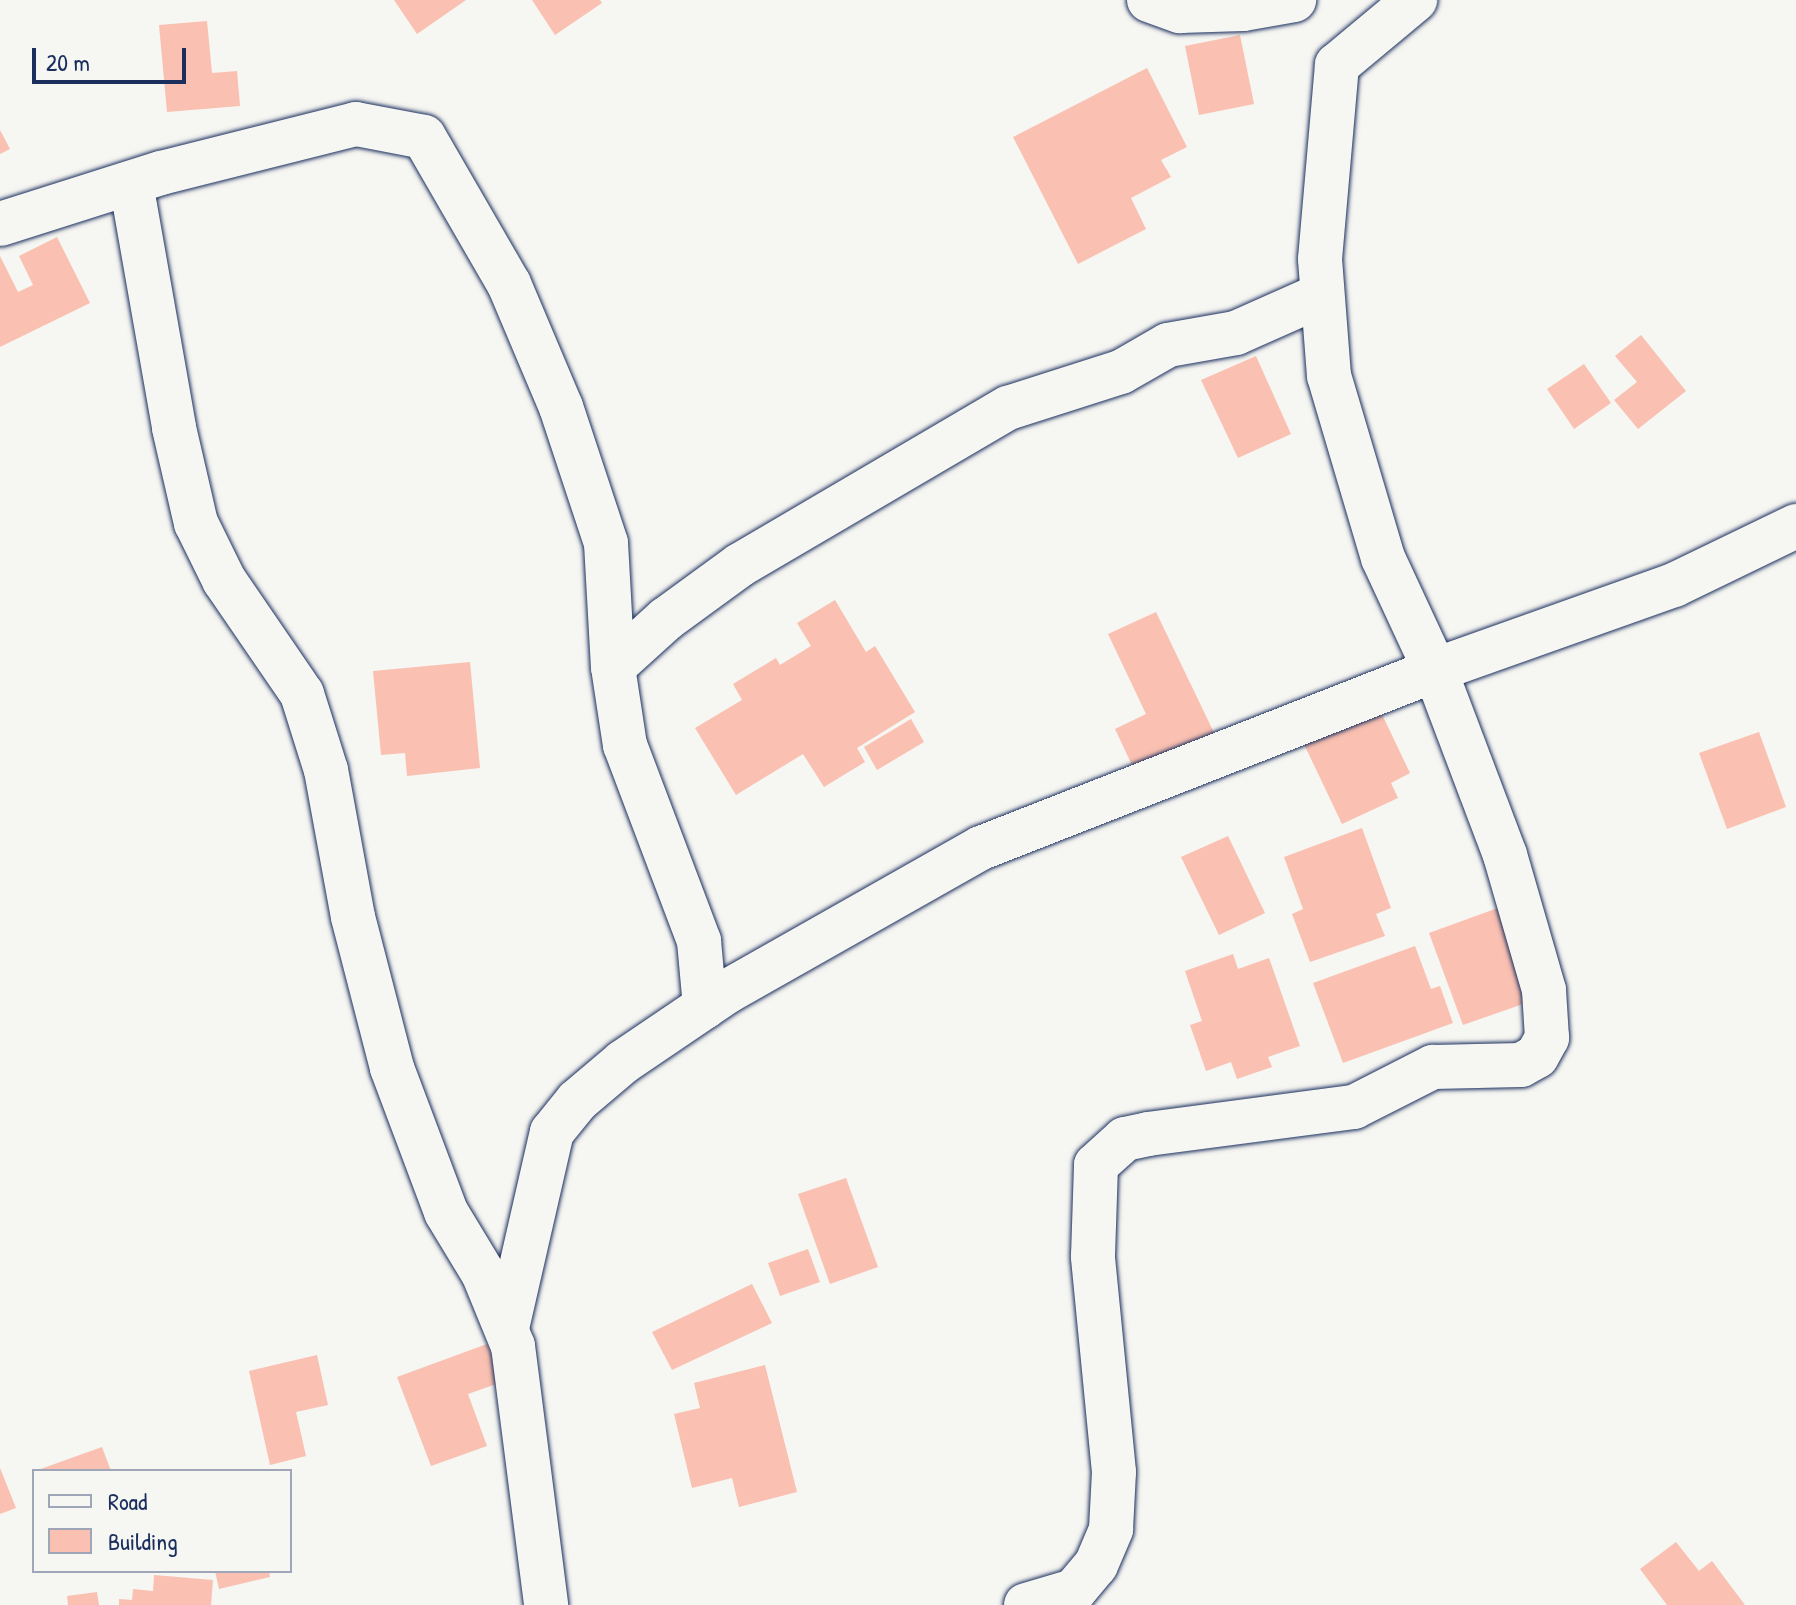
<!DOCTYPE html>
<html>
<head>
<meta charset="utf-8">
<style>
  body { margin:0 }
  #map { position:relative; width:1796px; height:1605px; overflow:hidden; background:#f6f6f2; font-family:"Patrick Hand",sans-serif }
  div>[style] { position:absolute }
  .building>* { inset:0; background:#fac0b1 }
  .roads { filter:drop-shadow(0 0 2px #1b2f5e) drop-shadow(0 0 2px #1b2f5e) }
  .street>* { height:44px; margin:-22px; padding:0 22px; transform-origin:22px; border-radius:22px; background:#f6f6f2 }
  span { translate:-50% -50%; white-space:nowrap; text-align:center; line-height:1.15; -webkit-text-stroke:7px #f6f6f2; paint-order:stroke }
  .legend { position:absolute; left:32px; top:1469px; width:260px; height:104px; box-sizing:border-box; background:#f6f6f2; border:2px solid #9ea6b7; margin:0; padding:10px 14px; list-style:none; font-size:24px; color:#1b2f5e }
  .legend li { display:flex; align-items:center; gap:16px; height:40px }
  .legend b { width:40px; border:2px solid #9ea6b7 }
  .scale { position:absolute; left:32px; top:48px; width:154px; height:36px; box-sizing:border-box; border:4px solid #1b2f5e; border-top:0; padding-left:10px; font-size:24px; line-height:28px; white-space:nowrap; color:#1b2f5e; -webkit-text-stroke:6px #f6f6f2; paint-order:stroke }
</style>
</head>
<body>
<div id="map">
  <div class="building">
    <div style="clip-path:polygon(394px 0,466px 0,417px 34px)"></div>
    <div style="clip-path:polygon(532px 0,600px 0,602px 3px,555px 35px)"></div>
    <div style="clip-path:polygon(207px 21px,212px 73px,237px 71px,240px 106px,167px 112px,159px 25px)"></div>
    <div style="clip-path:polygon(1240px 35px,1254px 104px,1199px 115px,1185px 46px)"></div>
    <div style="clip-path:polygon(1147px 68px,1187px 147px,1161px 160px,1171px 177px,1131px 198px,1146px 229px,1078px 264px,1013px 137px)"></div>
    <div style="clip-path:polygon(0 130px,10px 149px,0 154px)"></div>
    <div style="clip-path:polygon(57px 237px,90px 303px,0 347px,0 256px,18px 292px,33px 285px,19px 256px)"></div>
    <div style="clip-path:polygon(1641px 335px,1686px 391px,1638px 429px,1614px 400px,1637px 382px,1615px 356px)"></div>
    <div style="clip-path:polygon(1256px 356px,1291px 434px,1238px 458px,1201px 380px)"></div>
    <div style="clip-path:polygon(1584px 364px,1611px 403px,1574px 429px,1547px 389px)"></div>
    <div style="clip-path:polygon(835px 600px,866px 652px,875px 646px,915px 712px,857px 748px,865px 762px,824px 787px,803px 754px,736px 795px,695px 728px,742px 700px,733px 684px,776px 658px,780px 665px,811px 646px,797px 623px)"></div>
    <div style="clip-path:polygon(1156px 612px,1218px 741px,1138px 778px,1115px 729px,1146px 714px,1108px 634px)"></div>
    <div style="clip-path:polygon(470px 662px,480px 768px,407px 776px,405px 753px,381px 755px,373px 671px)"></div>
    <div style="clip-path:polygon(1378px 706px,1410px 773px,1391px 783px,1398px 798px,1342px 824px,1302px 740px)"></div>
    <div style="clip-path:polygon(911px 719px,924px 742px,877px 770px,864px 747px)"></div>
    <div style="clip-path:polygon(1759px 732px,1786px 807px,1727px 829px,1699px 753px)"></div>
    <div style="clip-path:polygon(1362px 828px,1391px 908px,1376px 914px,1385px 936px,1310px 962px,1292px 914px,1303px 909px,1284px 857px)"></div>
    <div style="clip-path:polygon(1228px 836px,1265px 913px,1219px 935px,1181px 857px)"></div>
    <div style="clip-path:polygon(1506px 905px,1540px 998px,1463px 1025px,1429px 933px)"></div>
    <div style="clip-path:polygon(1415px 946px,1431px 989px,1440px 986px,1453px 1023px,1343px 1063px,1313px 983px)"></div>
    <div style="clip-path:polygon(1233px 954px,1238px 969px,1269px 958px,1300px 1046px,1268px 1057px,1272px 1067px,1237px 1079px,1231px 1062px,1206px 1071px,1190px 1025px,1202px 1021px,1185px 971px)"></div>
    <div style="clip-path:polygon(846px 1178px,878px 1267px,830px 1284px,798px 1194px)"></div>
    <div style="clip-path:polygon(808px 1249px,820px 1282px,780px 1296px,768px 1263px)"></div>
    <div style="clip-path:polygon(752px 1284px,772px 1323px,672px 1370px,652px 1332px)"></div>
    <div style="clip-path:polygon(487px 1344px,502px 1382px,468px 1394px,487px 1446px,431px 1466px,397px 1377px)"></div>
    <div style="clip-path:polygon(317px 1355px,328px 1405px,296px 1412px,306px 1456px,270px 1465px,249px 1371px)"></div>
    <div style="clip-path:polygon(765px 1365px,797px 1492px,739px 1507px,732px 1478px,692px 1488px,674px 1414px,700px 1408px,694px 1383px)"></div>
    <div style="clip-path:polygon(102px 1447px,111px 1471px,35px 1471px)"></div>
    <div style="clip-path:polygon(0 1468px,16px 1508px,0 1514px)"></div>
    <div style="clip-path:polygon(1676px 1542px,1699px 1571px,1712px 1561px,1745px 1605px,1667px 1605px,1640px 1569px)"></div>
    <div style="clip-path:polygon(215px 1571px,269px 1571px,270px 1577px,219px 1589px)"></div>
    <div style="clip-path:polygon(154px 1575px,213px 1580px,211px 1605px,119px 1605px,119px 1599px,132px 1600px,133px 1589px,153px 1591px)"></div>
    <div style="clip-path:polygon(97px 1592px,99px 1605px,68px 1605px,67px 1596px)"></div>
  </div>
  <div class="roads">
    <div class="street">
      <div style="left:1149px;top:0;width:33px;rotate:20deg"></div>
      <div style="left:1180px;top:11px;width:63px;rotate:-1.8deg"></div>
      <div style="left:1243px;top:9px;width:52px;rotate:-10deg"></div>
      <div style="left:131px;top:183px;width:249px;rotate:80deg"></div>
      <div style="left:174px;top:428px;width:98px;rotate:77deg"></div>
      <div style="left:196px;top:523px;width:64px;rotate:63.8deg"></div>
      <div style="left:224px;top:580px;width:138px;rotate:55.6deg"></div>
      <div style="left:302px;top:694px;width:80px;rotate:72.5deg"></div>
      <div style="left:326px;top:770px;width:149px;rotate:79.6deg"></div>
      <div style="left:353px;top:917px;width:156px;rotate:75.5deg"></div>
      <div style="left:392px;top:1068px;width:154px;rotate:69.4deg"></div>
      <div style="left:446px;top:1212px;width:71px;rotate:58.8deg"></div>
      <div style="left:483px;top:1273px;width:79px;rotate:67.7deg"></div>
      <div style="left:513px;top:1346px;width:261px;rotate:82.7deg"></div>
      <div style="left:0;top:224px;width:169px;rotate:-17.6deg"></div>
      <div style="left:161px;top:173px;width:201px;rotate:-14.1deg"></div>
      <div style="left:356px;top:124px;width:69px;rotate:10.8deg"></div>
      <div style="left:424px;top:137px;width:170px;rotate:60deg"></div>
      <div style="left:509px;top:284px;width:134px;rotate:67.1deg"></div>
      <div style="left:561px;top:407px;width:143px;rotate:71.7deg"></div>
      <div style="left:606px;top:543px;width:124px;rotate:86.8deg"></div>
      <div style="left:613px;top:667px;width:79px;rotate:81.3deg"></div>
      <div style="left:625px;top:745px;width:210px;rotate:69.3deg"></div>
      <div style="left:699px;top:941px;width:66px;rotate:84.8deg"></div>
      <div style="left:613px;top:667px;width:72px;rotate:-42.2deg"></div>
      <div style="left:666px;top:619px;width:92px;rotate:-36.1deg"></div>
      <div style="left:740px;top:565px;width:311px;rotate:-30.4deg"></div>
      <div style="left:1008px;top:408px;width:119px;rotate:-17.7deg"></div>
      <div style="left:1121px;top:372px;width:54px;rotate:-29.9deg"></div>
      <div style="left:1168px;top:345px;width:69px;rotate:-10deg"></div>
      <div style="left:1236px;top:333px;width:91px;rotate:-24deg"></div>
      <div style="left:507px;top:1328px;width:201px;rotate:-77.1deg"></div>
      <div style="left:552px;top:1132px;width:40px;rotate:-51deg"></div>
      <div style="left:577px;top:1101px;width:60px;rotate:-40.3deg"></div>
      <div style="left:623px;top:1062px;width:127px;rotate:-34.1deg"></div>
      <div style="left:728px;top:991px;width:291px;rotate:-29.5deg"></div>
      <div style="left:981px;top:848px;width:488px;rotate:-21.4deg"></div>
      <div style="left:1435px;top:670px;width:254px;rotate:-19.6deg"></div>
      <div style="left:1674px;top:585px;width:136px;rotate:-25.8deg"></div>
      <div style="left:1026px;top:1605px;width:50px;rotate:-16.3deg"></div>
      <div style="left:1074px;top:1591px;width:34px;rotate:-50deg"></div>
      <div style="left:1096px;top:1565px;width:39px;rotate:-67deg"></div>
      <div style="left:1111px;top:1529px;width:57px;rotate:-87deg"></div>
      <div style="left:1114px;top:1472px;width:217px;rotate:-95.6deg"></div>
      <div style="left:1093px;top:1256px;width:91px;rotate:-88.1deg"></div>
      <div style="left:1096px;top:1165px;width:39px;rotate:-42deg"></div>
      <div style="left:1125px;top:1139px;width:24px;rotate:-12deg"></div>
      <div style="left:1148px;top:1134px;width:208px;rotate:-7.5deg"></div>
      <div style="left:1354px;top:1107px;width:89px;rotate:-26.9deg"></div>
      <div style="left:1433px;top:1067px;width:88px;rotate:-1.3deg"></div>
      <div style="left:1521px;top:1065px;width:18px;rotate:-29deg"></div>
      <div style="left:1537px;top:1056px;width:21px;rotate:-61deg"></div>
      <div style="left:1547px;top:1038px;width:48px;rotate:-93.6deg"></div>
      <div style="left:1544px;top:990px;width:141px;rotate:-106.1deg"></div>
      <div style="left:1505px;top:855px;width:198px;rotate:-110.7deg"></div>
      <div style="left:1435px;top:670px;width:123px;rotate:-114.9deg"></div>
      <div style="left:1383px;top:558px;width:190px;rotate:-106.5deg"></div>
      <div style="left:1329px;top:376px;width:117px;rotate:-94.4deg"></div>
      <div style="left:1320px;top:259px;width:195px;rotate:-85deg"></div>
      <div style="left:1337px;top:65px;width:102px;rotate:-39.8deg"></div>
    </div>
  </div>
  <ul class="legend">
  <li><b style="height:10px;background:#f6f6f2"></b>Road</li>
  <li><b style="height:22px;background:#fac0b1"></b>Building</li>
  </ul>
  <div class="scale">20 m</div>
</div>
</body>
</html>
